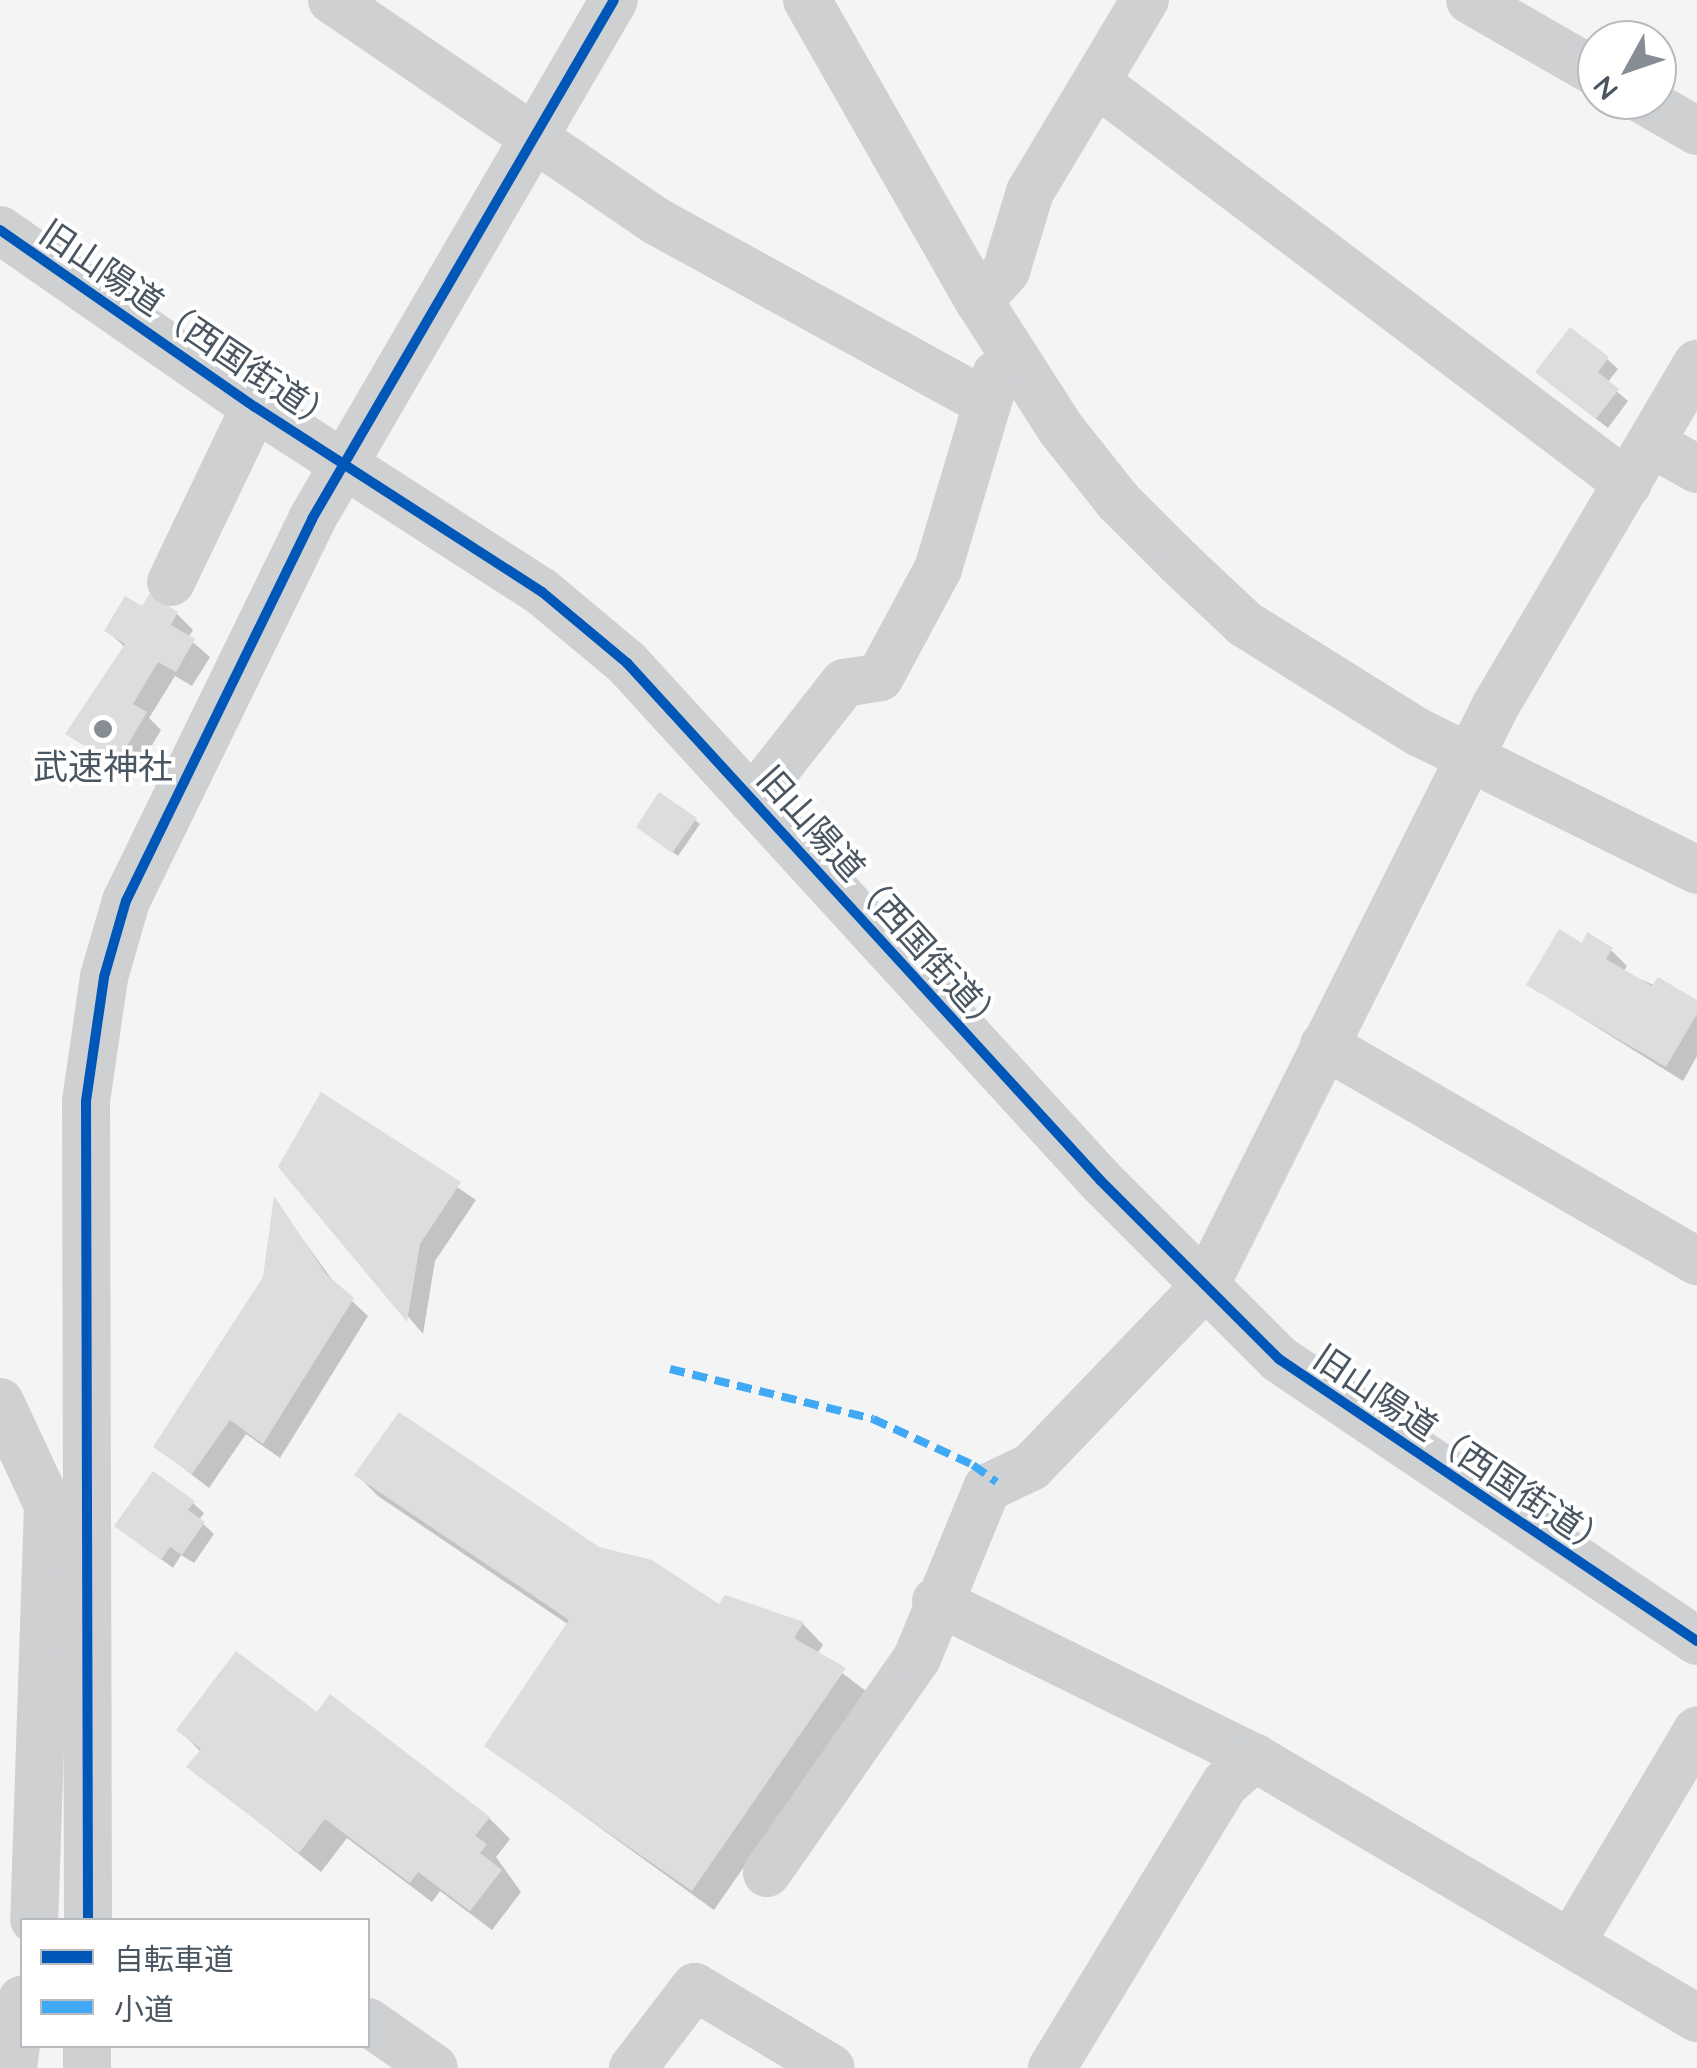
<!DOCTYPE html>
<html>
<head>
<meta charset="utf-8">
<style>
  body { margin:0 }
  #map { position:relative; width:1697px; height:2068px; overflow:hidden; background:#f4f4f4; font-family:Quicksand,"Noto Sans JP",sans-serif }
  div>[style] { position:absolute }
  .shadow>* { inset:0; background:#0003 }
  .building>* { inset:0; background:#ddddde }
  .minor>* { height:48px; margin:-24px; padding:0 24px; transform-origin:24px; border-radius:24px; background:#ced0d2 }
  .quiet>* { height:8px; margin-top:-4px; transform-origin:0; background:repeating-linear-gradient(90deg,#3fa9f5 0 15px,transparent 0 23px) }
  .cycleway>* { height:10px; margin:-5px; padding:0 5px; transform-origin:5px; border-radius:5px; background:#0057b8 }
  .dots>* { width:28px; height:28px; translate:-50% -50%; box-sizing:border-box; border:5px solid #fff; border-radius:50% }
  span { translate:-50% -50%; white-space:nowrap; text-align:center; line-height:1.15; -webkit-text-stroke:8px #fff; paint-order:stroke }
  .street-label { font-size:35px; color:#4a5661 }
  .poi-label { font-size:35px; color:#4a5661 }
  .legend { position:absolute; left:20px; top:1918px; width:350px; height:130px; box-sizing:border-box; background:#fff; border:2px solid #b7bbc0; margin:0; padding:12px 18px; list-style:none; font-size:30px; color:#4a5661 }
  .legend li { display:flex; align-items:center; gap:20px; height:50px }
  .legend b { width:50px; border:2px solid #b7bbc0 }
  .north { position:absolute; left:1577px; top:20px; width:100px; height:100px; box-sizing:border-box; background:#fff; border:2px solid #b7bbc0; border-radius:50%; rotate:230deg; font-size:28px; font-weight:700; line-height:40px; text-align:center; color:#4a5661 }
  .north::after { content:''; display:block; margin:auto; width:35px; height:45px; background:#868d94; clip-path:polygon(50% 0,100% 100%,50% 72%,0 100%) }
</style>
</head>
<body>
<div id="map">
  <div class="shadow">
    <div style="clip-path:polygon(1607px 359px,1618px 369px,1607px 383px,1628px 401px,1608px 428px,1548px 382px)"></div>
    <div style="clip-path:polygon(142px 609px,177px 614px,193px 630px,188px 638px,210px 657px,192px 686px,175px 676px,149px 718px,161px 730px,132px 779px,68px 734px,126px 648px,107px 631px)"></div>
    <div style="clip-path:polygon(695px 820px,700px 824px,678px 856px,644px 831px)"></div>
    <div style="clip-path:polygon(1582px 946px,1611px 950px,1627px 966px,1623px 972px,1697px 1003px,1697px 1056px,1683px 1081px,1529px 985px)"></div>
    <div style="clip-path:polygon(322px 1095px,476px 1200px,435px 1261px,423px 1334px,281px 1167px)"></div>
    <div style="clip-path:polygon(276px 1202px,338px 1288px,368px 1316px,280px 1458px,246px 1434px,209px 1488px,156px 1447px,265px 1278px)"></div>
    <div style="clip-path:polygon(153px 1475px,193px 1503px,204px 1513px,199px 1520px,214px 1534px,194px 1563px,181px 1555px,173px 1568px,118px 1526px)"></div>
    <div style="clip-path:polygon(357px 1475px,598px 1549px,720px 1607px,803px 1624px,823px 1645px,817px 1654px,866px 1691px,714px 1910px,487px 1746px,569px 1625px,378px 1496px)"></div>
    <div style="clip-path:polygon(317px 1715px,489px 1818px,510px 1839px,496px 1857px,521px 1892px,492px 1930px,440px 1891px,432px 1902px,347px 1838px,321px 1872px,190px 1767px,201px 1752px,179px 1730px)"></div>
  </div>
  <div class="building">
    <div style="clip-path:polygon(1570px 327px,1609px 357px,1598px 372px,1619px 389px,1596px 419px,1535px 372px)"></div>
    <div style="clip-path:polygon(149px 594px,178px 612px,171px 625px,195px 639px,176px 672px,158px 662px,133px 704px,147px 712px,116px 765px,65px 734px,125px 644px,104px 631px,125px 596px,142px 606px)"></div>
    <div style="clip-path:polygon(659px 792px,697px 818px,672px 853px,636px 827px)"></div>
    <div style="clip-path:polygon(1559px 929px,1582px 943px,1587px 932px,1613px 948px,1606px 959px,1652px 986px,1658px 977px,1697px 1000px,1697px 1014px,1666px 1067px,1526px 985px)"></div>
    <div style="clip-path:polygon(321px 1092px,461px 1182px,420px 1244px,407px 1322px,278px 1167px)"></div>
    <div style="clip-path:polygon(274px 1196px,326px 1274px,354px 1298px,263px 1444px,230px 1420px,192px 1474px,153px 1447px,263px 1277px)"></div>
    <div style="clip-path:polygon(399px 1412px,599px 1547px,652px 1560px,719px 1604px,725px 1595px,804px 1622px,794px 1638px,846px 1668px,692px 1891px,484px 1746px,569px 1620px,354px 1475px)"></div>
    <div style="clip-path:polygon(153px 1471px,195px 1501px,188px 1510px,205px 1522px,182px 1555px,170px 1547px,161px 1560px,114px 1526px)"></div>
    <div style="clip-path:polygon(236px 1651px,317px 1712px,330px 1694px,490px 1817px,475px 1836px,487px 1844px,480px 1853px,502px 1870px,470px 1911px,418px 1872px,410px 1883px,325px 1819px,299px 1853px,186px 1767px,201px 1749px,176px 1730px)"></div>
  </div>
  <div class="minor">
    <div style="left:332px;top:0;width:392px;rotate:34.3deg"></div>
    <div style="left:656px;top:221px;width:374px;rotate:28.8deg"></div>
    <div style="left:807px;top:0;width:347px;rotate:60.3deg"></div>
    <div style="left:979px;top:301px;width:152px;rotate:57.4deg"></div>
    <div style="left:1061px;top:429px;width:92px;rotate:51.6deg"></div>
    <div style="left:1118px;top:501px;width:86px;rotate:45deg"></div>
    <div style="left:1179px;top:562px;width:91px;rotate:43.2deg"></div>
    <div style="left:1245px;top:624px;width:204px;rotate:32deg"></div>
    <div style="left:1418px;top:732px;width:311px;rotate:26.3deg"></div>
    <div style="left:1470px;top:0;width:146px;rotate:29.9deg"></div>
    <div style="left:1097px;top:83px;width:665px;rotate:37.06deg"></div>
    <div style="left:1643px;top:100px;width:62px;rotate:29.9deg"></div>
    <div style="left:0;top:230px;width:310px;rotate:34.8deg"></div>
    <div style="left:255px;top:407px;width:341px;rotate:32.8deg"></div>
    <div style="left:542px;top:592px;width:111px;rotate:39.9deg"></div>
    <div style="left:627px;top:663px;width:701px;rotate:47.54deg"></div>
    <div style="left:1100px;top:1180px;width:253px;rotate:45deg"></div>
    <div style="left:1279px;top:1359px;width:504px;rotate:34.01deg"></div>
    <div style="left:979px;top:301px;width:40px;rotate:-48deg"></div>
    <div style="left:1006px;top:271px;width:83px;rotate:-73.1deg"></div>
    <div style="left:1030px;top:192px;width:224px;rotate:-59.1deg"></div>
    <div style="left:1651px;top:443px;width:53px;rotate:29.5deg"></div>
    <div style="left:171px;top:582px;width:194px;rotate:-64.4deg"></div>
    <div style="left:752px;top:800px;width:149px;rotate:-51.8deg"></div>
    <div style="left:844px;top:683px;width:36px;rotate:-9deg"></div>
    <div style="left:880px;top:677px;width:123px;rotate:-61.8deg"></div>
    <div style="left:938px;top:569px;width:203px;rotate:-73.4deg"></div>
    <div style="left:1324px;top:1045px;width:431px;rotate:30.1deg"></div>
    <div style="left:0;top:1402px;width:114px;rotate:65deg"></div>
    <div style="left:48px;top:1505px;width:415px;rotate:91.9deg"></div>
    <div style="left:936px;top:1601px;width:356px;rotate:26.2deg"></div>
    <div style="left:1255px;top:1758px;width:513px;rotate:30.47deg"></div>
    <div style="left:767px;top:1873px;width:262px;rotate:-55.1deg"></div>
    <div style="left:917px;top:1658px;width:184px;rotate:-67.6deg"></div>
    <div style="left:987px;top:1488px;width:49px;rotate:-25.5deg"></div>
    <div style="left:1031px;top:1467px;width:251px;rotate:-46.1deg"></div>
    <div style="left:1205px;top:1286px;width:650px;rotate:-63.4deg"></div>
    <div style="left:1496px;top:705px;width:396px;rotate:-59.5deg"></div>
    <div style="left:88px;top:1920px;width:819px;rotate:-90.14deg"></div>
    <div style="left:86px;top:1101px;width:125px;rotate:-81.7deg"></div>
    <div style="left:104px;top:977px;width:79px;rotate:-73.9deg"></div>
    <div style="left:126px;top:901px;width:425px;rotate:-64deg"></div>
    <div style="left:312px;top:519px;width:600px;rotate:-59.81deg"></div>
    <div style="left:1571px;top:1943px;width:247px;rotate:-59.3deg"></div>
    <div style="left:368px;top:2022px;width:80px;rotate:34.9deg"></div>
    <div style="left:13px;top:2068px;width:69px;rotate:-82.5deg"></div>
    <div style="left:87px;top:2068px;width:22px;rotate:-90deg"></div>
    <div style="left:633px;top:2068px;width:102px;rotate:-52.6deg"></div>
    <div style="left:695px;top:1987px;width:158px;rotate:30.8deg"></div>
    <div style="left:1052px;top:2068px;width:333px;rotate:-58.7deg"></div>
    <div style="left:1225px;top:1784px;width:40px;rotate:-41deg"></div>
  </div>
  <div class="quiet">
    <div style="left:670px;top:1369px;width:209px;rotate:13.8deg"></div>
    <div style="left:873px;top:1419px;width:110px;rotate:24.7deg"></div>
    <div style="left:973px;top:1465px;width:29px;rotate:36deg"></div>
  </div>
  <div class="cycleway">
    <div style="left:0;top:230px;width:310px;rotate:34.8deg"></div>
    <div style="left:255px;top:407px;width:341px;rotate:32.8deg"></div>
    <div style="left:542px;top:592px;width:111px;rotate:39.9deg"></div>
    <div style="left:627px;top:663px;width:701px;rotate:47.54deg"></div>
    <div style="left:1100px;top:1180px;width:253px;rotate:45deg"></div>
    <div style="left:1279px;top:1359px;width:504px;rotate:34.01deg"></div>
    <div style="left:88px;top:1920px;width:819px;rotate:-90.14deg"></div>
    <div style="left:86px;top:1101px;width:125px;rotate:-81.7deg"></div>
    <div style="left:104px;top:977px;width:79px;rotate:-73.9deg"></div>
    <div style="left:126px;top:901px;width:425px;rotate:-64deg"></div>
    <div style="left:312px;top:519px;width:600px;rotate:-59.81deg"></div>
  </div>
  <div class="dots">
    <div style="left:103px;top:729px;background:#868d94"></div>
  </div>
  <div class="street-label">
    <span style="left:189px;top:326px;rotate:34deg">旧山陽道（西国街道）</span>
    <span style="left:882px;top:901px;rotate:48deg">旧山陽道（西国街道）</span>
    <span style="left:1463px;top:1451px;rotate:34deg">旧山陽道（西国街道）</span>
  </div>
  <div class="poi-label">
    <span style="left:103px;top:766px">武速神社</span>
  </div>
  <ul class="legend">
  <li><b style="height:12px;background:#0057b8"></b>自転車道</li>
  <li><b style="height:12px;background:#3fa9f5"></b>小道</li>
  </ul>
  <div class="north">N</div>
</div>
</body>
</html>
